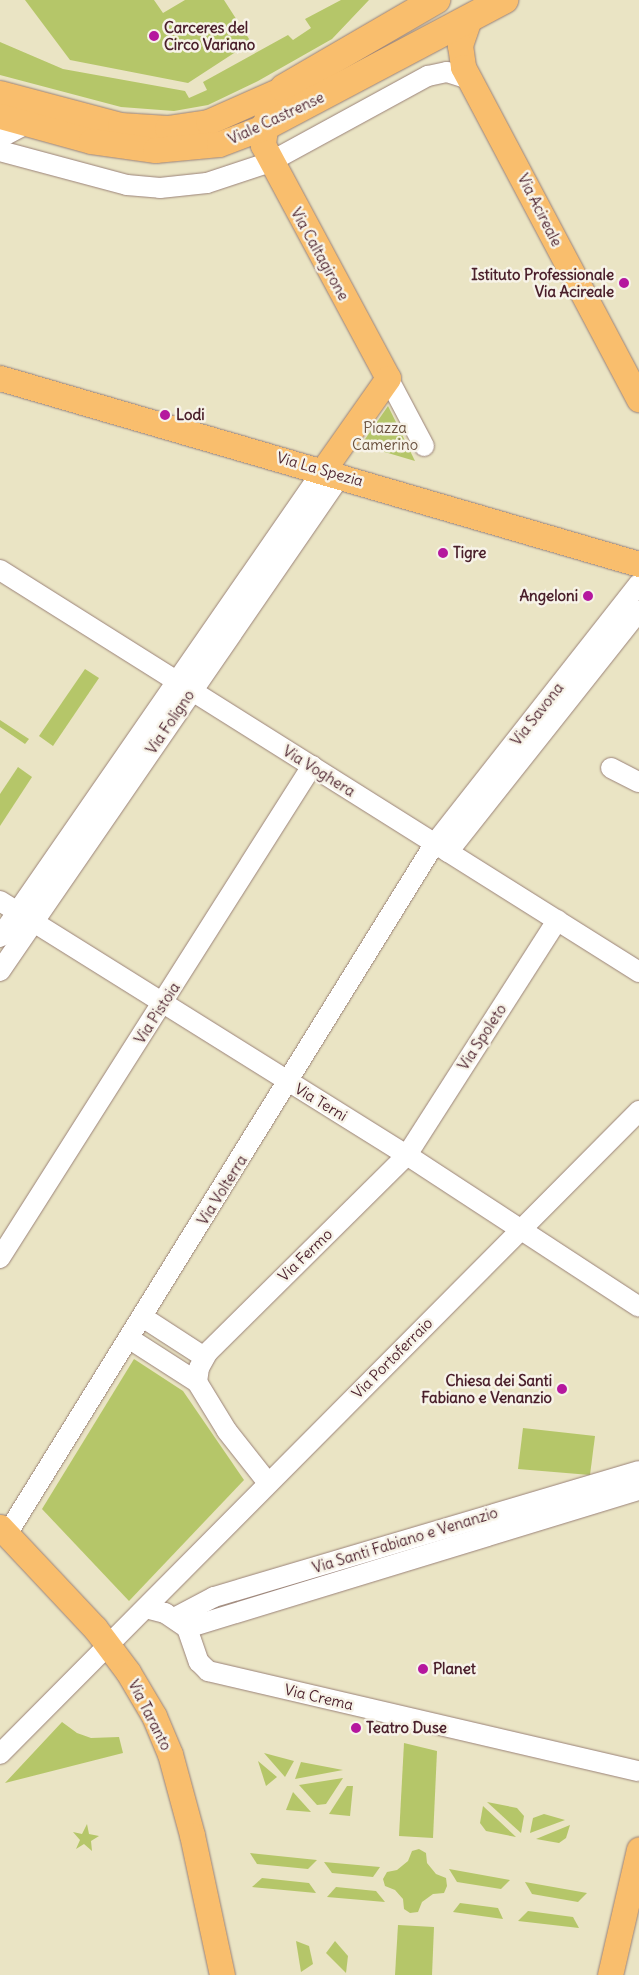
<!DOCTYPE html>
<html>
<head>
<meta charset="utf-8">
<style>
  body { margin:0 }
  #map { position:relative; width:639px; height:1975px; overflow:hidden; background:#eae4c4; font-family:Delius,sans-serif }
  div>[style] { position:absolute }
  .green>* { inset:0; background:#b5c669 }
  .roads { filter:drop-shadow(0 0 1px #9a8278) drop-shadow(0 0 1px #9a8278) }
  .minor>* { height:20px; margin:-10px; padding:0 10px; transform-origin:10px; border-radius:10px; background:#fff }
  .major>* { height:25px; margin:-12.5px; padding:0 12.5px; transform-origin:12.5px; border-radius:12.5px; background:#f9be6d }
  .highway>* { height:28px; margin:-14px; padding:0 14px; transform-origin:14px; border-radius:14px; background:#f9be6d }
  .dots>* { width:14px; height:14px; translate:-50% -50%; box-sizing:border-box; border:2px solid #f7f3e8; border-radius:50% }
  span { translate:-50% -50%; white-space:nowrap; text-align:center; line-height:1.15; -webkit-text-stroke:5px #f7f3e8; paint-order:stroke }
  .poi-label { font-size:15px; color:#4a1f2b; font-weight:700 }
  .left { translate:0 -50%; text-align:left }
  .right { translate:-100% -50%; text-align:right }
  .street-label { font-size:15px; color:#4a1f2b }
  .park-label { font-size:15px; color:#6a513e }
</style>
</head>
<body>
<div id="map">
  <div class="green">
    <div style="clip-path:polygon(25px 0,154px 0,163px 13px,185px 0,224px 0,251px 42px,188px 83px,70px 60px)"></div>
    <div style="clip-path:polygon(341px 0,369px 0,332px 39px,258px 81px,208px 105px,174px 111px,121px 107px,0 75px,0 42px,63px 69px,185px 91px,189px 98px,207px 90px,203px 82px,288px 35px,293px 40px,311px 28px,305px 19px)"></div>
    <div style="clip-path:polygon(388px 406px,415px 461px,361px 445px)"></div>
    <div style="clip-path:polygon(85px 669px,99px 678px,53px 746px,39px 736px)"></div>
    <div style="clip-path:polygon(0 720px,29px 739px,25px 744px,0 727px)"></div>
    <div style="clip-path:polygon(18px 767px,32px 777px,0 826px,0 794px)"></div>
    <div style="clip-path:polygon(134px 1359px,183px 1391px,244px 1480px,129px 1601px,42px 1509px)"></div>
    <div style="clip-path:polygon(523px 1428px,595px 1436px,590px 1475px,518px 1469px)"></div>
    <div style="clip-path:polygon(62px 1722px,77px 1733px,91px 1738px,119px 1737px,123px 1753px,5px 1783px)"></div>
    <div style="clip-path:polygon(404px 1743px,437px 1751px,433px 1838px,399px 1836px)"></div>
    <div style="clip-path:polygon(264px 1753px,294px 1761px,285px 1777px)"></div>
    <div style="clip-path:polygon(258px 1761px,277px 1777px,266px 1786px)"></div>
    <div style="clip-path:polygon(301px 1762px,343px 1770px,295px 1779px)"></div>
    <div style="clip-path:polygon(343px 1778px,326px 1804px,317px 1805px,299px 1785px)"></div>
    <div style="clip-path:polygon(347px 1786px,353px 1786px,350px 1816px,329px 1814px)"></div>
    <div style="clip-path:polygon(293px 1792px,311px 1812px,286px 1810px)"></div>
    <div style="clip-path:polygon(487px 1802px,517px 1808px,524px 1816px,521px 1833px)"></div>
    <div style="clip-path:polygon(483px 1806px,516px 1837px,486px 1831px,480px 1823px)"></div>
    <div style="clip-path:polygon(544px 1814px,565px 1820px,530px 1833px,533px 1818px)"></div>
    <div style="clip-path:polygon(87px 1824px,89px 1834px,99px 1836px,91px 1841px,92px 1851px,84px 1844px,76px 1849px,80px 1840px,73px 1832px,82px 1834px)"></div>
    <div style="clip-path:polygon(570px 1825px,566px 1838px,559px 1843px,536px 1839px)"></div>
    <div style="clip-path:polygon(419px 1849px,426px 1853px,427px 1863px,436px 1874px,446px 1878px,447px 1886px,444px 1893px,433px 1894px,422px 1902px,418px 1912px,410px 1913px,404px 1909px,403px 1899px,395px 1890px,385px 1886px,383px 1879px,387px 1872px,397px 1870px,408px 1861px,412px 1851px)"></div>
    <div style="clip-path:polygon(250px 1853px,317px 1860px,308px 1869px,257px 1864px)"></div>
    <div style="clip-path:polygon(324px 1862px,380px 1867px,373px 1877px,332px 1873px)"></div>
    <div style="clip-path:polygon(449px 1869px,510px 1880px,501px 1889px,457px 1882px)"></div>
    <div style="clip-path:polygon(262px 1878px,309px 1883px,316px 1893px,252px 1887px)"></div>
    <div style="clip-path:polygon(525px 1882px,587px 1893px,578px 1902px,532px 1894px)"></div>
    <div style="clip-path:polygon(336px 1887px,376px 1891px,385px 1902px,327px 1897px)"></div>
    <div style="clip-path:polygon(460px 1903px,498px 1908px,503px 1919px,453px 1912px)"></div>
    <div style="clip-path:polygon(528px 1911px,573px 1917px,579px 1928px,518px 1921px)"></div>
    <div style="clip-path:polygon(398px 1925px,434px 1927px,432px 1975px,395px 1975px)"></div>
    <div style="clip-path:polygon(296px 1941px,309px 1946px,313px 1964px,301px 1972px)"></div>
    <div style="clip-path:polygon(335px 1941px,348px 1956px,346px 1973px,326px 1953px)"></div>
  </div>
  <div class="roads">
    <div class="minor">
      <div style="left:0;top:138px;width:30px;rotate:-28deg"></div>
      <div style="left:0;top:151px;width:131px;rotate:15deg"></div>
      <div style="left:127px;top:185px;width:33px;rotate:5deg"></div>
      <div style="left:160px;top:188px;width:47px;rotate:-6.1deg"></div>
      <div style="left:207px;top:183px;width:66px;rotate:-18.4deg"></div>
      <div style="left:270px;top:162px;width:180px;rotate:-28.6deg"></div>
      <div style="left:428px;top:76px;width:19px;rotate:-12deg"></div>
      <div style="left:447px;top:72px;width:23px;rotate:18deg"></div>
      <div style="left:388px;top:378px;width:77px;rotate:62.1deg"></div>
      <div style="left:0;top:570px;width:755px;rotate:32.17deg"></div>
      <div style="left:611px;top:768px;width:31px;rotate:27deg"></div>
      <div style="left:448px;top:852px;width:308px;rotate:-51.6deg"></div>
      <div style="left:0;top:901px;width:480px;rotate:32deg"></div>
      <div style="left:407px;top:1155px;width:277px;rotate:33.2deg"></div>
      <div style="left:0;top:937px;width:568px;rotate:-55.33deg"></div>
      <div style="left:0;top:971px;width:602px;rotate:-55.49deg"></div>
      <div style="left:0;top:1258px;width:583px;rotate:-57.62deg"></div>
      <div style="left:144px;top:1318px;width:72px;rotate:33deg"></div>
      <div style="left:130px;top:1339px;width:80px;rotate:32.7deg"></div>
      <div style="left:197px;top:1382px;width:57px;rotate:58.5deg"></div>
      <div style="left:227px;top:1431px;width:66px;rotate:51.7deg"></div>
      <div style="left:197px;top:1382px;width:14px;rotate:-82deg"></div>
      <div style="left:199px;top:1368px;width:18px;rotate:-61deg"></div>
      <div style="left:208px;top:1352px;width:280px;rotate:-44.7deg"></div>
      <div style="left:407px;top:1155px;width:279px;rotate:-57.4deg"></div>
      <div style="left:7px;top:1534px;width:813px;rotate:-58.23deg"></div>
      <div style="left:435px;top:843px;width:330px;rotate:-51.8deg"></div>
      <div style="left:146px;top:1608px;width:20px;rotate:15deg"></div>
      <div style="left:165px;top:1613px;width:27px;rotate:34deg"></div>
      <div style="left:187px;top:1628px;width:36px;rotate:71deg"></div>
      <div style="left:199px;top:1662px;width:13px;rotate:45deg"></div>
      <div style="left:208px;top:1671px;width:442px;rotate:13.1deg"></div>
      <div style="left:174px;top:1618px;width:45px;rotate:-27.7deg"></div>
      <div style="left:214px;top:1597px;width:443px;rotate:-16.5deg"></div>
      <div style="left:187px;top:1628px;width:473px;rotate:-17deg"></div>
      <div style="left:0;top:1754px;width:907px;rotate:-45.18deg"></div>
    </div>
    <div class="major">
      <div style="left:469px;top:19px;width:28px;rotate:109deg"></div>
      <div style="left:460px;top:45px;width:22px;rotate:82deg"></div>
      <div style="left:463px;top:67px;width:376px;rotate:62.1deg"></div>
      <div style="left:284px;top:88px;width:32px;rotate:122deg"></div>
      <div style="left:267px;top:115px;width:30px;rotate:98deg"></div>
      <div style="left:263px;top:145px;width:264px;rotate:61.8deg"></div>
      <div style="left:388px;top:378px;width:113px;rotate:125.2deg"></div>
      <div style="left:0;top:93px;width:124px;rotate:14.9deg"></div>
      <div style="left:120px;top:125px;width:47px;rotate:3.7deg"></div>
      <div style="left:167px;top:128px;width:41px;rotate:-8.3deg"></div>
      <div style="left:208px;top:122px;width:81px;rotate:-24deg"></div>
      <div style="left:0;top:116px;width:94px;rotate:15.4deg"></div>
      <div style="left:91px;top:141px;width:65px;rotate:8deg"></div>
      <div style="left:155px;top:150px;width:64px;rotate:-5.4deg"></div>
      <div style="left:219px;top:144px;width:48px;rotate:-20.7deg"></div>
      <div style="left:0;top:378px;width:666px;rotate:16.23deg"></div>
      <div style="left:0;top:1527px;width:139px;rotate:46.8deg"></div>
      <div style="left:95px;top:1628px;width:55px;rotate:53.1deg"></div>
      <div style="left:128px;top:1672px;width:51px;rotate:59.4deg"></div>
      <div style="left:154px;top:1716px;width:41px;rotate:67.2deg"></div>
      <div style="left:170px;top:1754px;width:84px;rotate:74.8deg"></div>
      <div style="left:192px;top:1835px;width:143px;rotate:77.9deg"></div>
      <div style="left:610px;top:1975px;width:129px;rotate:-77deg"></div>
    </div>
    <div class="highway">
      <div style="left:284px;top:88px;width:176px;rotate:-30.1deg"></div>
      <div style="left:264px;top:127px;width:272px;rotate:-27.9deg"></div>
    </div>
  </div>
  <div class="dots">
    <div style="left:154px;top:36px;background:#b5179e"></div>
    <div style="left:624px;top:283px;background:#b5179e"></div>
    <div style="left:165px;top:415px;background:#b5179e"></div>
    <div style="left:443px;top:553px;background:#b5179e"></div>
    <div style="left:588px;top:596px;background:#b5179e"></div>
    <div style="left:562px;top:1389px;background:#b5179e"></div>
    <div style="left:423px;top:1669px;background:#b5179e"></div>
    <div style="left:356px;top:1728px;background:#b5179e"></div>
  </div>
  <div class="poi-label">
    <span class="left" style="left:164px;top:36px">Carceres del<br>Circo Variano</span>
    <span class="right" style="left:614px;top:283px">Istituto Professionale<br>Via Acireale</span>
    <span class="left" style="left:176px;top:415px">Lodi</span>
    <span class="left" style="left:453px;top:553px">Tigre</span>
    <span class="right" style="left:578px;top:596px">Angeloni</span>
    <span class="right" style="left:552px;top:1389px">Chiesa dei Santi<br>Fabiano e Venanzio</span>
    <span class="left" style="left:433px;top:1669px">Planet</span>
    <span class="left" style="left:366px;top:1728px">Teatro Duse</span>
  </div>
  <div class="street-label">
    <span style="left:276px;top:118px;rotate:-25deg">Viale Castrense</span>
    <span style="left:540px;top:210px;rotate:63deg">Via Acireale</span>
    <span style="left:320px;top:254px;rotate:61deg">Via Caltagirone</span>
    <span style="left:320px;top:469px;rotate:16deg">Via La Spezia</span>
    <span style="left:537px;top:714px;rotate:-52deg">Via Savona</span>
    <span style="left:170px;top:722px;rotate:-56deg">Via Foligno</span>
    <span style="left:319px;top:771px;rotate:32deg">Via Voghera</span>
    <span style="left:157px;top:1013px;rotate:-57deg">Via Pistoia</span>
    <span style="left:482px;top:1037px;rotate:-57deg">Via Spoleto</span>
    <span style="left:321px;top:1102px;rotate:31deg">Via Terni</span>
    <span style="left:222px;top:1190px;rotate:-58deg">Via Volterra</span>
    <span style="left:305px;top:1255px;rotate:-44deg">Via Fermo</span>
    <span style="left:392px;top:1358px;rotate:-45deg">Via Portoferraio</span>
    <span style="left:405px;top:1540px;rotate:-17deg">Via Santi Fabiano e Venanzio</span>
    <span style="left:319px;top:1697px;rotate:13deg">Via Crema</span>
    <span style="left:150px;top:1715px;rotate:63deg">Via Taranto</span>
  </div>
  <div class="park-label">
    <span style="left:385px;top:436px">Piazza<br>Camerino</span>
  </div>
</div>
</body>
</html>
